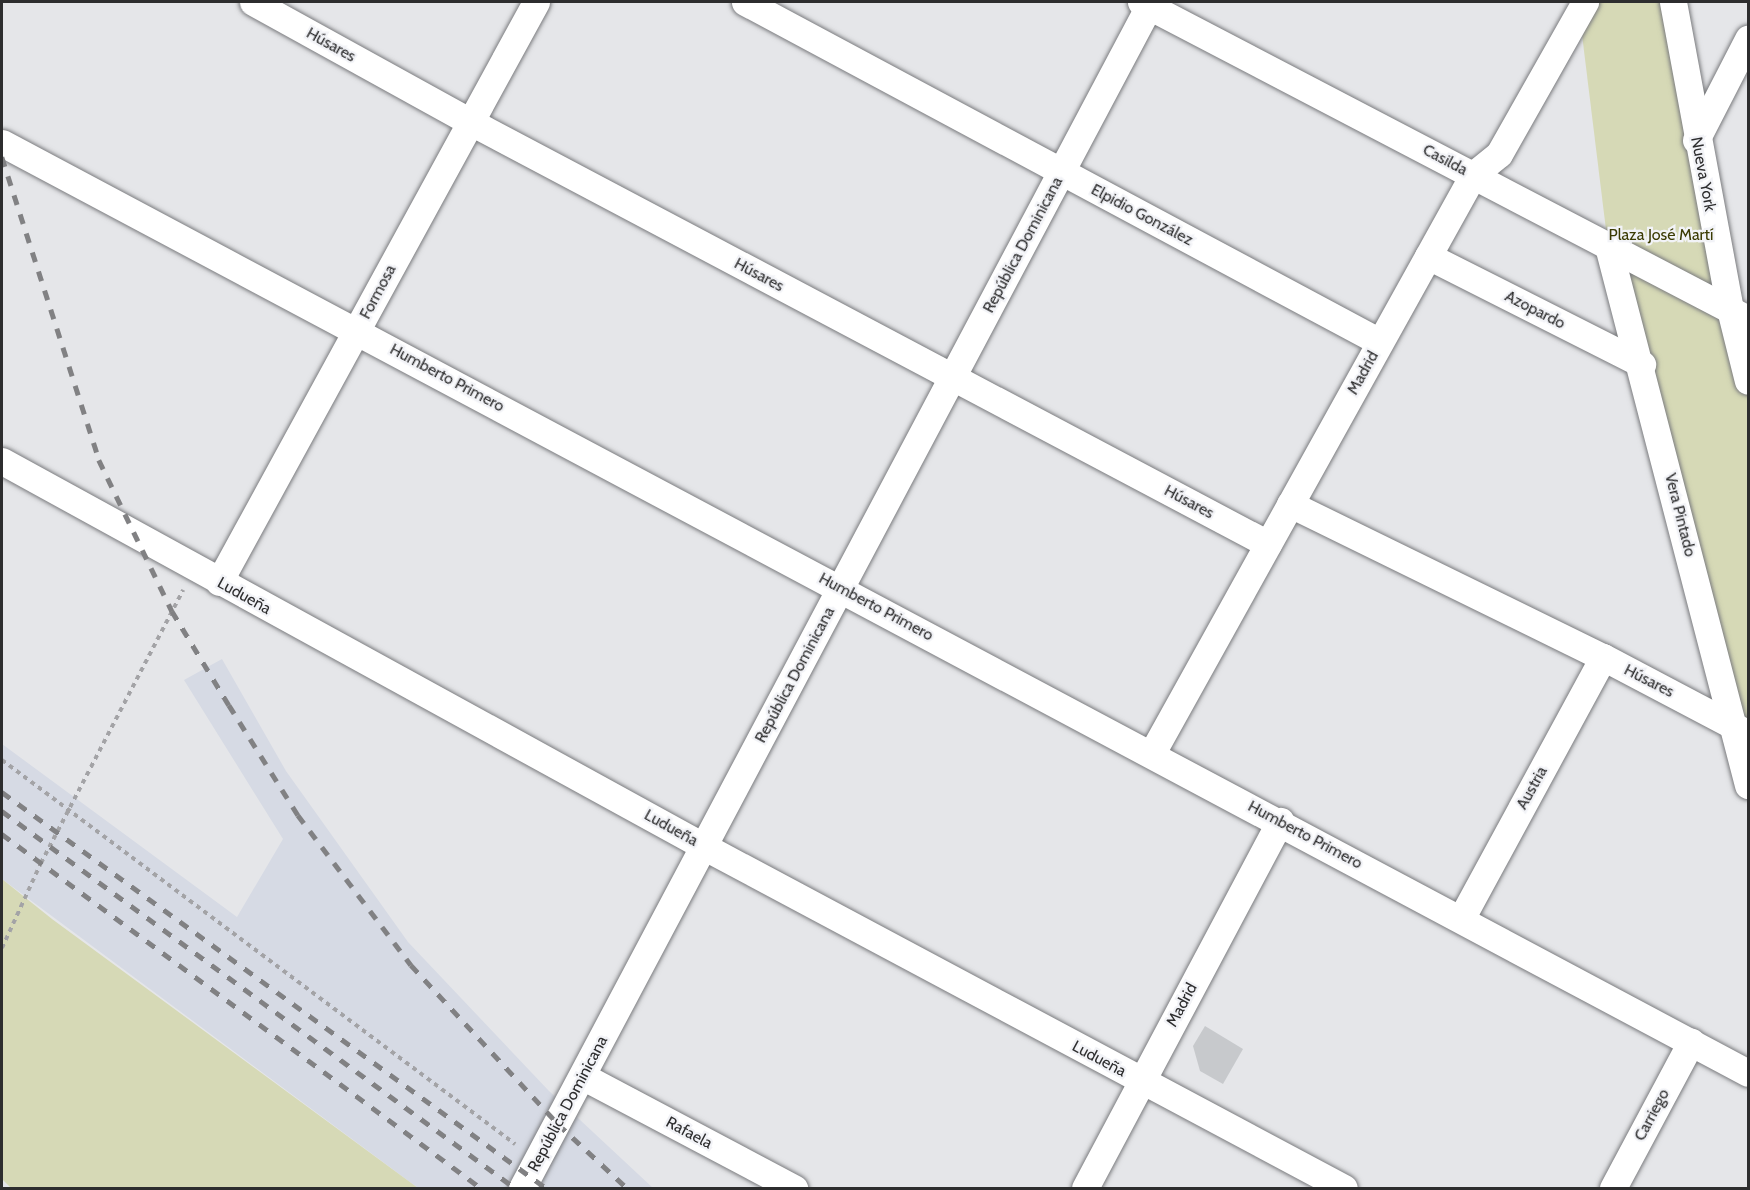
<!DOCTYPE html>
<html>
<head>
<meta charset="utf-8">
<style>
  body { margin:0 }
  #map { position:relative; width:1750px; height:1190px; overflow:hidden; background:#e5e6e9; font-family:Cabin,sans-serif }
  div>[style] { position:absolute }
  .built>* { inset:0; background:#d6dae4 }
  .green>* { inset:0; background:#d6d9b6 }
  .building>* { inset:0; background:#c7c9cc }
  .path>* { height:4px; margin-top:-2px; transform-origin:0; background:repeating-linear-gradient(90deg,#a3a3a6 0 4.5px,transparent 0 9px) }
  .roads { filter:drop-shadow(0 0 2px #7a7b7e) drop-shadow(0 0 2px #7a7b7e) }
  .street>* { height:27px; margin:-13.5px; padding:0 13.5px; transform-origin:13.5px; border-radius:13.5px; background:#fff }
  .rail>* { height:4.5px; margin-top:-2.25px; transform-origin:0; background:repeating-linear-gradient(90deg,#818183 0 10px,transparent 0 20px) }
  span { translate:-50% -50%; white-space:nowrap; text-align:center; line-height:1.15; -webkit-text-stroke:4.5px #f2f3f7; paint-order:stroke }
  .street-label { font-size:16px; color:#2d2d2e }
  .park-label { font-size:16px; color:#3b3b03 }
  .frame { position:absolute; inset:0; border:3px solid #2d2d2e; pointer-events:none }
</style>
</head>
<body>
<div id="map">
  <div class="built">
    <div style="clip-path:polygon(222px 659px,286px 771px,408px 942px,549px 1091px,653px 1188px,418px 1188px,2px 879px,2px 744px,237px 917px,283px 839px,184px 680px)"></div>
  </div>
  <div class="green">
    <div style="clip-path:polygon(1578px 2px,1673px 2px,1748px 381px,1748px 785px,1608px 246px)"></div>
    <div style="clip-path:polygon(2px 879px,52px 919px,418px 1188px,11px 1188px,2px 1179px)"></div>
  </div>
  <div class="building">
    <div style="clip-path:polygon(1205px 1026px,1243px 1049px,1223px 1084px,1200px 1071px,1193px 1046px)"></div>
  </div>
  <div class="path">
    <div style="left:2px;top:760px;width:641px;rotate:36.82deg"></div>
    <div style="left:2px;top:948px;width:94px;rotate:-65.4deg"></div>
    <div style="left:41px;top:863px;width:308px;rotate:-62.5deg"></div>
  </div>
  <div class="roads">
    <div class="street">
      <div style="left:253px;top:2px;width:247px;rotate:28.9deg"></div>
      <div style="left:469px;top:121px;width:904px;rotate:27.9deg"></div>
      <div style="left:745px;top:2px;width:720px;rotate:28.17deg"></div>
      <div style="left:1141px;top:2px;width:685px;rotate:27.58deg"></div>
      <div style="left:1673px;top:2px;width:312px;rotate:79.5deg"></div>
      <div style="left:1730px;top:309px;width:74px;rotate:76deg"></div>
      <div style="left:1696px;top:140px;width:114px;rotate:-62.8deg"></div>
      <div style="left:2px;top:143px;width:1978px;rotate:28.04deg"></div>
      <div style="left:1608px;top:246px;width:557px;rotate:75.44deg"></div>
      <div style="left:1428px;top:256px;width:240px;rotate:26.8deg"></div>
      <div style="left:2px;top:461px;width:802px;rotate:28.77deg"></div>
      <div style="left:705px;top:847px;width:724px;rotate:28.09deg"></div>
      <div style="left:1290px;top:504px;width:348px;rotate:26.1deg"></div>
      <div style="left:1603px;top:657px;width:161px;rotate:27.8deg"></div>
      <div style="left:219px;top:582px;width:661px;rotate:-61.34deg"></div>
      <div style="left:1152px;top:753px;width:661px;rotate:-60.95deg"></div>
      <div style="left:1473px;top:175px;width:33px;rotate:-39deg"></div>
      <div style="left:1499px;top:154px;width:175px;rotate:-60.5deg"></div>
      <div style="left:1461px;top:919px;width:298px;rotate:-61.5deg"></div>
      <div style="left:584px;top:1077px;width:238px;rotate:27.9deg"></div>
      <div style="left:522px;top:1188px;width:1342px;rotate:-62.06deg"></div>
      <div style="left:1085px;top:1188px;width:416px;rotate:-62deg"></div>
      <div style="left:1613px;top:1188px;width:166px;rotate:-61.9deg"></div>
    </div>
  </div>
  <div class="rail">
    <div style="left:2px;top:157px;width:318px;rotate:72.2deg"></div>
    <div style="left:99px;top:460px;width:168px;rotate:64.2deg"></div>
    <div style="left:172px;top:611px;width:110px;rotate:58.8deg"></div>
    <div style="left:229px;top:705px;width:130px;rotate:57.9deg"></div>
    <div style="left:298px;top:815px;width:188px;rotate:53deg"></div>
    <div style="left:411px;top:965px;width:217px;rotate:47.2deg"></div>
    <div style="left:558px;top:1124px;width:94px;rotate:42.8deg"></div>
    <div style="left:2px;top:792px;width:673px;rotate:36.05deg"></div>
    <div style="left:2px;top:811px;width:637px;rotate:36.31deg"></div>
    <div style="left:2px;top:834px;width:596px;rotate:36.47deg"></div>
  </div>
  <div class="street-label">
    <span style="left:331px;top:45px;rotate:29deg">Húsares</span>
    <span style="left:1445px;top:160px;rotate:28deg">Casilda</span>
    <span style="left:1703px;top:174px;rotate:79deg">Nueva York</span>
    <span style="left:1142px;top:215px;rotate:28deg">Elpidio González</span>
    <span style="left:1023px;top:245px;rotate:-62deg">República Dominicana</span>
    <span style="left:759px;top:275px;rotate:28deg">Húsares</span>
    <span style="left:378px;top:292px;rotate:-62deg">Formosa</span>
    <span style="left:1535px;top:310px;rotate:27deg">Azopardo</span>
    <span style="left:1363px;top:373px;rotate:-61deg">Madrid</span>
    <span style="left:447px;top:378px;rotate:28deg">Humberto Primero</span>
    <span style="left:1189px;top:502px;rotate:28deg">Húsares</span>
    <span style="left:1680px;top:515px;rotate:76deg">Vera Pintado</span>
    <span style="left:244px;top:596px;rotate:29deg">Ludueña</span>
    <span style="left:876px;top:607px;rotate:28deg">Humberto Primero</span>
    <span style="left:795px;top:675px;rotate:-62deg">República Dominicana</span>
    <span style="left:1649px;top:681px;rotate:27deg">Húsares</span>
    <span style="left:1532px;top:788px;rotate:-61deg">Austria</span>
    <span style="left:671px;top:828px;rotate:29deg">Ludueña</span>
    <span style="left:1305px;top:835px;rotate:28deg">Humberto Primero</span>
    <span style="left:1182px;top:1005px;rotate:-62deg">Madrid</span>
    <span style="left:1099px;top:1059px;rotate:28deg">Ludueña</span>
    <span style="left:568px;top:1104px;rotate:-62deg">República Dominicana</span>
    <span style="left:1652px;top:1115px;rotate:-62deg">Carriego</span>
    <span style="left:689px;top:1133px;rotate:28deg">Rafaela</span>
  </div>
  <div class="park-label">
    <span style="left:1661px;top:235px">Plaza José Martí</span>
  </div>
  <div class="frame"></div>
</div>
</body>
</html>
